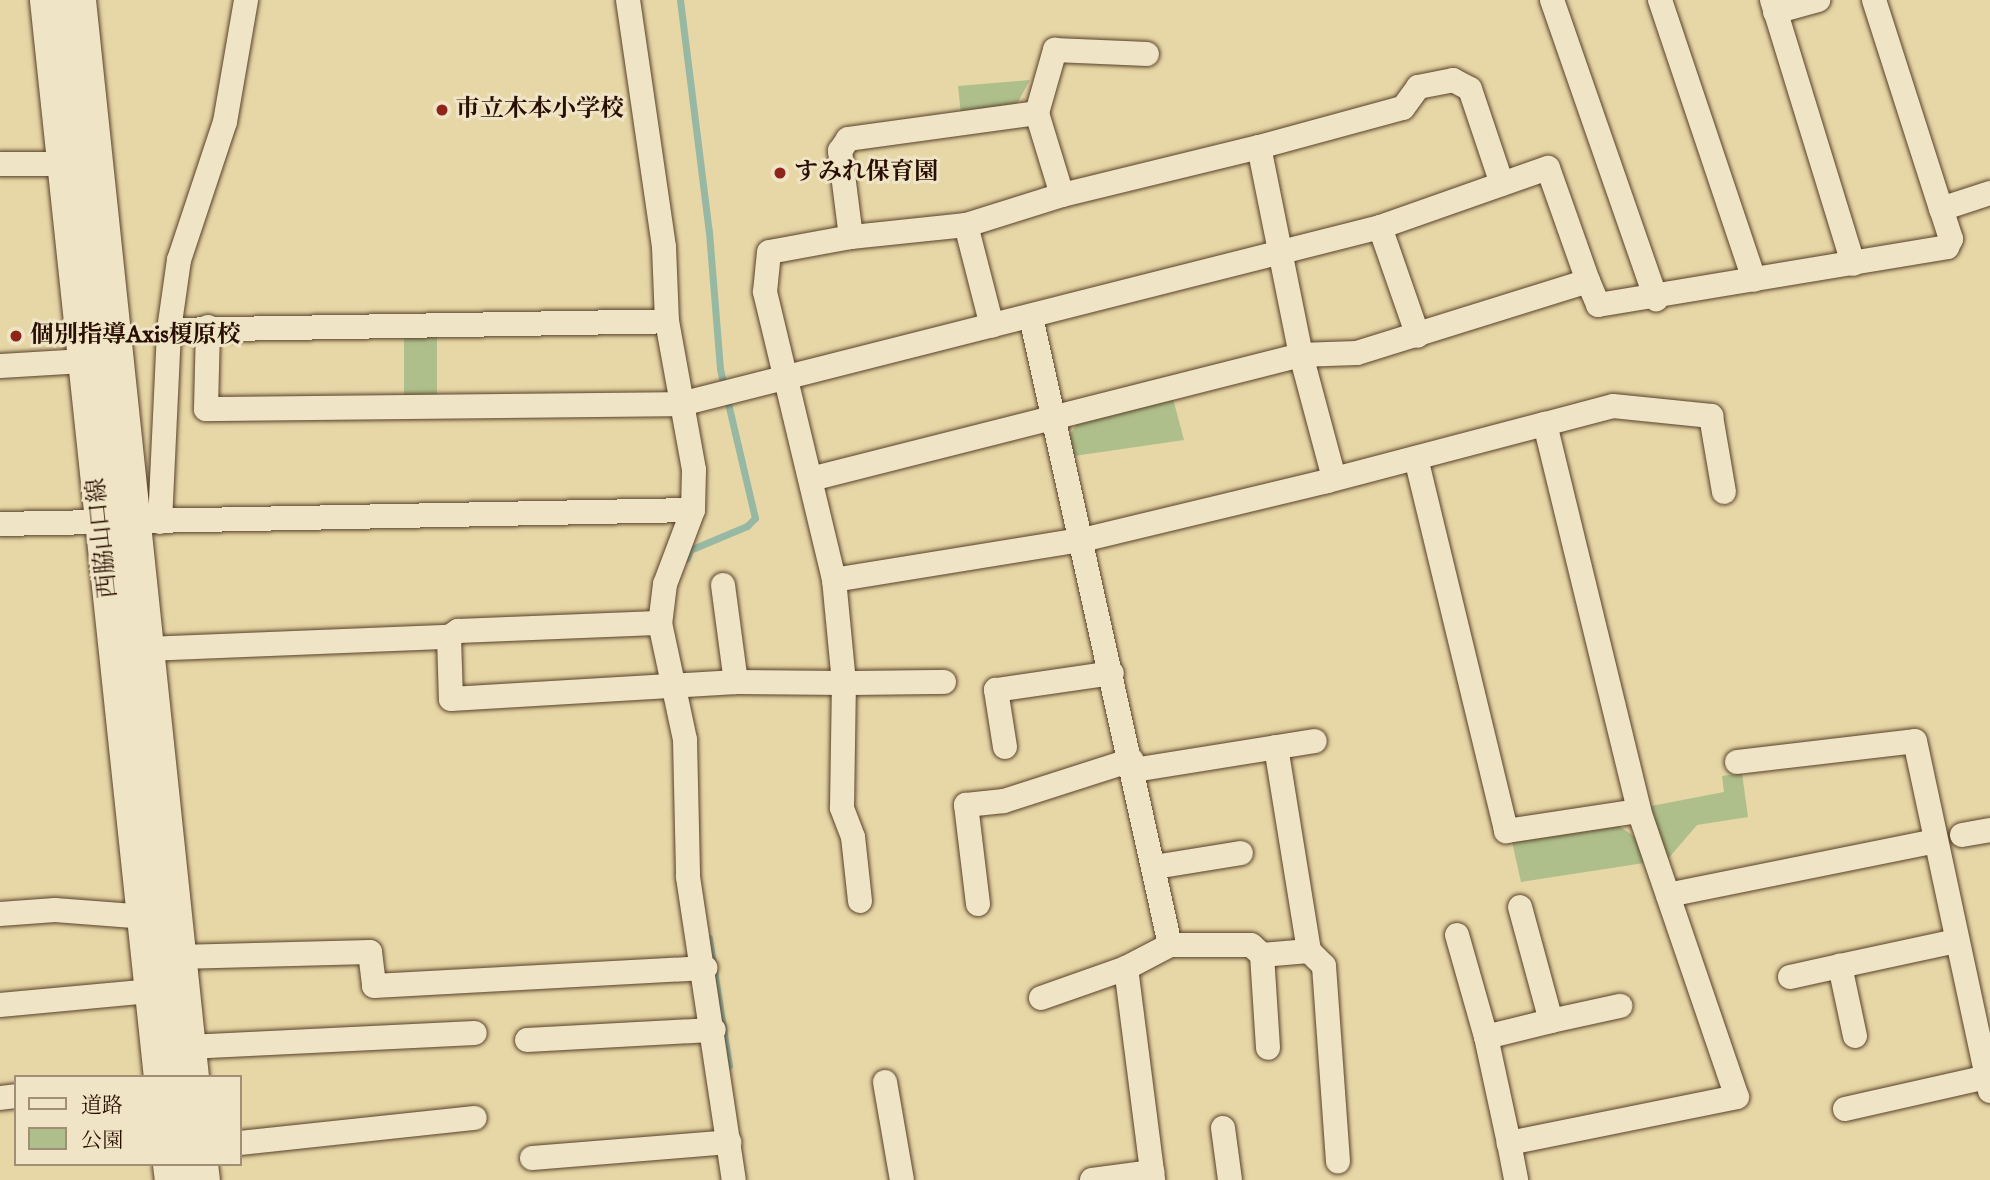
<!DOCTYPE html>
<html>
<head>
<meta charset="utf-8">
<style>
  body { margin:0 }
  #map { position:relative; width:1990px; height:1180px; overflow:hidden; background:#e7d6a6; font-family:"IM FELL English","Noto Serif JP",serif }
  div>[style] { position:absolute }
  .green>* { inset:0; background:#afbf8b }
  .stream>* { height:7px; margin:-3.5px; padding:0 3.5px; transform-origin:3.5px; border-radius:3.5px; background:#97b9a4 }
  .roads { filter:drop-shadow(0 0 2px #58412a) drop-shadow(0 0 2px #58412a) }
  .street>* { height:24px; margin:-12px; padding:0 12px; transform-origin:12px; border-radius:12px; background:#efe4c5 }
  .secondary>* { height:35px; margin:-17.5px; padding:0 17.5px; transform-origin:17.5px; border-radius:17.5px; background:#efe4c5 }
  .dots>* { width:19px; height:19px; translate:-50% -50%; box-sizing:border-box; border:4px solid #efe4c5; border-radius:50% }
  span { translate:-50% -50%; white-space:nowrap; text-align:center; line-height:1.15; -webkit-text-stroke:6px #efe4c5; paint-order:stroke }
  .poi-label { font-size:24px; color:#290f00; font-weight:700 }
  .left { translate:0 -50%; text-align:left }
  .street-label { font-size:24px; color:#290f00 }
  .legend { position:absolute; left:14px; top:1075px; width:228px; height:91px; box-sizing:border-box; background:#efe4c5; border:2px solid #a08f76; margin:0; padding:9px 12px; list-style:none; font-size:21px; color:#290f00 }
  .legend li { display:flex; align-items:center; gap:14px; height:35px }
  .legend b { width:35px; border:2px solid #a08f76 }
</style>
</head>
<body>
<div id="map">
  <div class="green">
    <div style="clip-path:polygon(1030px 80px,1014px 109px,961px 115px,958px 86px)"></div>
    <div style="clip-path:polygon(404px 333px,437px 334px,437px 397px,404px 397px)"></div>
    <div style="clip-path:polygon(1172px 395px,1184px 440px,1074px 456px,1070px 435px,1079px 420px)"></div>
    <div style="clip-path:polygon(1742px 773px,1748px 817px,1697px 825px,1667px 860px,1646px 807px,1724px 792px,1722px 776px)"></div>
    <div style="clip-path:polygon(1616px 824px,1635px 837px,1644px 863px,1521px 882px,1512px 842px)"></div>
  </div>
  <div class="stream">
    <div style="left:680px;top:0;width:234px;rotate:82.9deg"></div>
    <div style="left:709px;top:232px;width:137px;rotate:85.4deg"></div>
    <div style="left:720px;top:369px;width:153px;rotate:76.8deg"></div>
    <div style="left:755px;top:518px;width:11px;rotate:135deg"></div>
    <div style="left:747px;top:526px;width:62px;rotate:157.2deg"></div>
    <div style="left:690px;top:550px;width:9px;rotate:111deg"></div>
    <div style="left:709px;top:938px;width:129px;rotate:81.1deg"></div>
  </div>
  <div class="roads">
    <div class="street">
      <div style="left:628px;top:0;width:250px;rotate:81.7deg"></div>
      <div style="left:664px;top:247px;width:74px;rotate:87.7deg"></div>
      <div style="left:1552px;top:0;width:317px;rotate:70.8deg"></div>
      <div style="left:1660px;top:0;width:295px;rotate:71.4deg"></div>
      <div style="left:1772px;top:0;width:276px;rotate:72.9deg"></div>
      <div style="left:1874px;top:0;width:219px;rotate:72.2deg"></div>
      <div style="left:1941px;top:209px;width:52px;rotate:-18.1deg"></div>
      <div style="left:1775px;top:12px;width:45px;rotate:-15.6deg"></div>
      <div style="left:1259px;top:147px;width:149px;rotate:-15.2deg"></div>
      <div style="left:1403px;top:108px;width:26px;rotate:-54deg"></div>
      <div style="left:1418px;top:87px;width:36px;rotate:-11deg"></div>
      <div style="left:1453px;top:80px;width:19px;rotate:28deg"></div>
      <div style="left:1470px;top:89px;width:100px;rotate:71.4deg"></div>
      <div style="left:0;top:164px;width:65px"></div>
      <div style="left:1062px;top:195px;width:86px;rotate:-107deg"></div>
      <div style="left:1037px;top:113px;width:66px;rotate:-74.1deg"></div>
      <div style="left:1055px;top:50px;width:92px;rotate:2.5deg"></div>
      <div style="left:966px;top:225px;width:104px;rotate:75.6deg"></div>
      <div style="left:1380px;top:227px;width:178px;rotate:-19.4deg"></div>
      <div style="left:1548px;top:168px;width:120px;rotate:70.5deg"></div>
      <div style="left:851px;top:237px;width:87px;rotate:-97.3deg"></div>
      <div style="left:840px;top:151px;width:14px;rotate:-56deg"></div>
      <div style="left:848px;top:139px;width:191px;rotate:-7.8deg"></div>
      <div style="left:1031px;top:317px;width:643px;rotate:77.52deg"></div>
      <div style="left:1170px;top:945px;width:81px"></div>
      <div style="left:1251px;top:945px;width:15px;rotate:42deg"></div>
      <div style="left:1262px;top:955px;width:47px;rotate:-4.9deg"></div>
      <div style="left:1309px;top:951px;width:21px;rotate:45deg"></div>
      <div style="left:1324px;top:966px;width:196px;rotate:85.9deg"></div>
      <div style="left:208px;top:327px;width:82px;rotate:91.4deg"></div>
      <div style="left:206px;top:409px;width:475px;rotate:-0.6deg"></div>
      <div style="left:681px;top:404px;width:721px;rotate:-14.21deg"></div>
      <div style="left:1380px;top:227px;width:115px;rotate:70.8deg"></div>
      <div style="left:169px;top:330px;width:498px;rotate:-1deg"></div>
      <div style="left:667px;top:321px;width:151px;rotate:79.7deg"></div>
      <div style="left:694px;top:470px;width:40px;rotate:91.4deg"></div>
      <div style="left:693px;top:510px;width:79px;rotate:110.7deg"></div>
      <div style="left:665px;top:584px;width:39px;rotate:97deg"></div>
      <div style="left:660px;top:623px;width:120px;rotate:77.9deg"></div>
      <div style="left:685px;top:740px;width:137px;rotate:88.7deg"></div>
      <div style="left:688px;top:877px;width:306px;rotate:81.4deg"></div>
      <div style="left:0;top:366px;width:101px;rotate:-3.4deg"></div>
      <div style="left:1545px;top:424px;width:70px;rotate:-14.8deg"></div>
      <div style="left:1613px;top:406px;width:99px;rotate:5.8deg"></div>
      <div style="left:1711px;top:416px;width:77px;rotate:80.3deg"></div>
      <div style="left:1416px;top:458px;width:384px;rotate:76.4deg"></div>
      <div style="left:1506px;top:831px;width:134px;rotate:-8.6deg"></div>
      <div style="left:1334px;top:478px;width:127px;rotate:-105deg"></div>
      <div style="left:1301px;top:355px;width:212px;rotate:-101.4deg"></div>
      <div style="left:1259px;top:147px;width:203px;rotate:166.3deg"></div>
      <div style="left:1062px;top:195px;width:101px;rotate:162.6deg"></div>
      <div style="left:966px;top:225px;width:116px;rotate:174deg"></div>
      <div style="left:851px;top:237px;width:83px;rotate:169.6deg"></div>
      <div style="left:769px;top:252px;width:40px;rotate:95.7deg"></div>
      <div style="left:765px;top:292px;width:296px;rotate:76.5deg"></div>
      <div style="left:834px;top:580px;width:251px;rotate:-9.2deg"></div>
      <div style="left:1082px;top:540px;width:252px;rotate:-13.5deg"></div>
      <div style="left:1327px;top:481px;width:225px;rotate:-14.7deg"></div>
      <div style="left:1545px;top:424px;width:398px;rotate:76.3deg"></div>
      <div style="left:1639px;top:811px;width:302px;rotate:71.1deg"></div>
      <div style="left:1737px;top:1097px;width:233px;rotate:168.6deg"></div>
      <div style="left:1509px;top:1143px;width:108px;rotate:-102.2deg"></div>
      <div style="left:1486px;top:1037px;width:67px;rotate:-13.8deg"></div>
      <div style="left:1551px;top:1021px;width:118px;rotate:-105.2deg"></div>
      <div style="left:811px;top:479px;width:505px;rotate:-14.2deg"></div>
      <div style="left:1301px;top:355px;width:56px;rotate:-2deg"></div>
      <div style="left:1357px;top:353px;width:242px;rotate:-17.3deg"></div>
      <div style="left:1588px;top:281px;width:26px;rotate:67deg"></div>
      <div style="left:1598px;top:305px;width:354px;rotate:-9.4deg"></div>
      <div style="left:1947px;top:247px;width:9px;rotate:-63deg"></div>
      <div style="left:1951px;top:239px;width:32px;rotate:-108deg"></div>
      <div style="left:160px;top:522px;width:192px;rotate:-87.3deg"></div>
      <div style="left:169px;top:330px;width:71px;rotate:-81.9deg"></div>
      <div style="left:179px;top:260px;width:145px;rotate:-71.6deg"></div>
      <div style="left:225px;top:122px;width:124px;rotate:-80.2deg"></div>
      <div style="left:0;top:524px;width:693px;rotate:-1.16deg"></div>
      <div style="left:723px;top:585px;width:98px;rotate:82.4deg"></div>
      <div style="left:449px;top:637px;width:62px;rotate:88.2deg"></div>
      <div style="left:451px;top:699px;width:286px;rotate:-3.4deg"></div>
      <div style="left:736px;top:682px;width:108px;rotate:0.5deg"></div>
      <div style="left:844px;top:683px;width:103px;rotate:-95.5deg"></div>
      <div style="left:146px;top:649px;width:303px;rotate:-2.3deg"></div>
      <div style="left:449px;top:637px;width:11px;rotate:-34deg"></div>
      <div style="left:458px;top:631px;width:202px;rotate:-2.3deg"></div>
      <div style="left:1005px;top:747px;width:58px;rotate:-99deg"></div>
      <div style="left:996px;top:690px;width:117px;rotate:-8.3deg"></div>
      <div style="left:1276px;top:747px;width:207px;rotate:80.8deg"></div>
      <div style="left:1737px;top:762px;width:179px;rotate:-6.7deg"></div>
      <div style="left:1915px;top:741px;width:358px;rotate:77.9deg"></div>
      <div style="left:1134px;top:770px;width:183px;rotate:-9.1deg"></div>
      <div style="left:1962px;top:835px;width:28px;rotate:-10deg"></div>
      <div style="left:1155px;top:867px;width:87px;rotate:-9.2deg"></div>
      <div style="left:1668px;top:895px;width:272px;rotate:-11.4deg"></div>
      <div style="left:860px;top:901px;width:64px;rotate:-96.2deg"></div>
      <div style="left:853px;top:837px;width:31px;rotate:-111deg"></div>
      <div style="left:842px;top:808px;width:125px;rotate:-89.1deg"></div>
      <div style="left:844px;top:683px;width:100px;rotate:-0.6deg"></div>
      <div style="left:978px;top:904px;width:100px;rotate:-96.9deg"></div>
      <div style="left:966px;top:805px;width:38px;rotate:-6deg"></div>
      <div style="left:1004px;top:801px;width:134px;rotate:-17.8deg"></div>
      <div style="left:0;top:914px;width:55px;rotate:-4.2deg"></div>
      <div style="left:55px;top:910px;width:105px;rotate:4.4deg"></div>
      <div style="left:1457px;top:935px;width:106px;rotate:74.1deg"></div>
      <div style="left:1262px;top:955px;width:93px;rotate:86.3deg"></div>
      <div style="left:178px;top:957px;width:192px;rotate:-1.5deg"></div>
      <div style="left:370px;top:952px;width:34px;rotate:83deg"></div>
      <div style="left:374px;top:986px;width:332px;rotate:-3.1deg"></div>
      <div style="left:1126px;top:968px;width:214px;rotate:82.7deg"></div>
      <div style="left:1790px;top:977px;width:51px;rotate:-12.4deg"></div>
      <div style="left:1041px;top:998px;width:90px;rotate:-19.4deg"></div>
      <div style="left:1126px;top:968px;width:50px;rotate:-27.6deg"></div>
      <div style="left:0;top:1005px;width:153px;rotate:-5.3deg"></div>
      <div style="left:1551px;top:1021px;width:71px;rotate:-12.3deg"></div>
      <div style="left:1855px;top:1036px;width:72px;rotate:-102.1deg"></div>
      <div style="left:1840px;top:966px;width:120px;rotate:-12.1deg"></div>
      <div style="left:527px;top:1040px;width:187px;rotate:-3.1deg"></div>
      <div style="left:188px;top:1047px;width:287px;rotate:-2.8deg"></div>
      <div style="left:885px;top:1082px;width:99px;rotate:80.2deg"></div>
      <div style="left:0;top:1098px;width:16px;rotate:-7deg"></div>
      <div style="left:1845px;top:1109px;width:146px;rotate:-12.7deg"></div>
      <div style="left:1223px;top:1128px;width:52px;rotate:82.3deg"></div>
      <div style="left:240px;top:1143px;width:236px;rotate:-6.1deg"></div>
      <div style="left:1509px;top:1143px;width:38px;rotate:79deg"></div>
      <div style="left:532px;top:1158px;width:198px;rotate:-4.6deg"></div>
      <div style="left:1092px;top:1180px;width:61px;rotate:-7.6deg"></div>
    </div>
    <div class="secondary">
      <div style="left:47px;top:0;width:1083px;rotate:83.96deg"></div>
      <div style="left:78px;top:0;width:1083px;rotate:84.01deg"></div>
      <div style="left:170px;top:1164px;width:16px;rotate:83deg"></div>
      <div style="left:200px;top:1164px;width:16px;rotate:83deg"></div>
    </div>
  </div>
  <div class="dots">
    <div style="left:442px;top:110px;background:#8f2418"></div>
    <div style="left:780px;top:173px;background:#8f2418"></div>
    <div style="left:16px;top:336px;background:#8f2418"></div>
  </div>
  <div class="poi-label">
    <span class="left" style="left:456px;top:110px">市立木本小学校</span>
    <span class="left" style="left:794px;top:173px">すみれ保育園</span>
    <span class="left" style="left:30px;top:336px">個別指導Axis榎原校</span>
  </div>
  <div class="street-label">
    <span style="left:103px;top:538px;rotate:-96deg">西脇山口線</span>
  </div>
  <ul class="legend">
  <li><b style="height:9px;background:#efe4c5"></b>道路</li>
  <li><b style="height:19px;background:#afbf8b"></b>公園</li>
  </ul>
</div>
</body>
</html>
